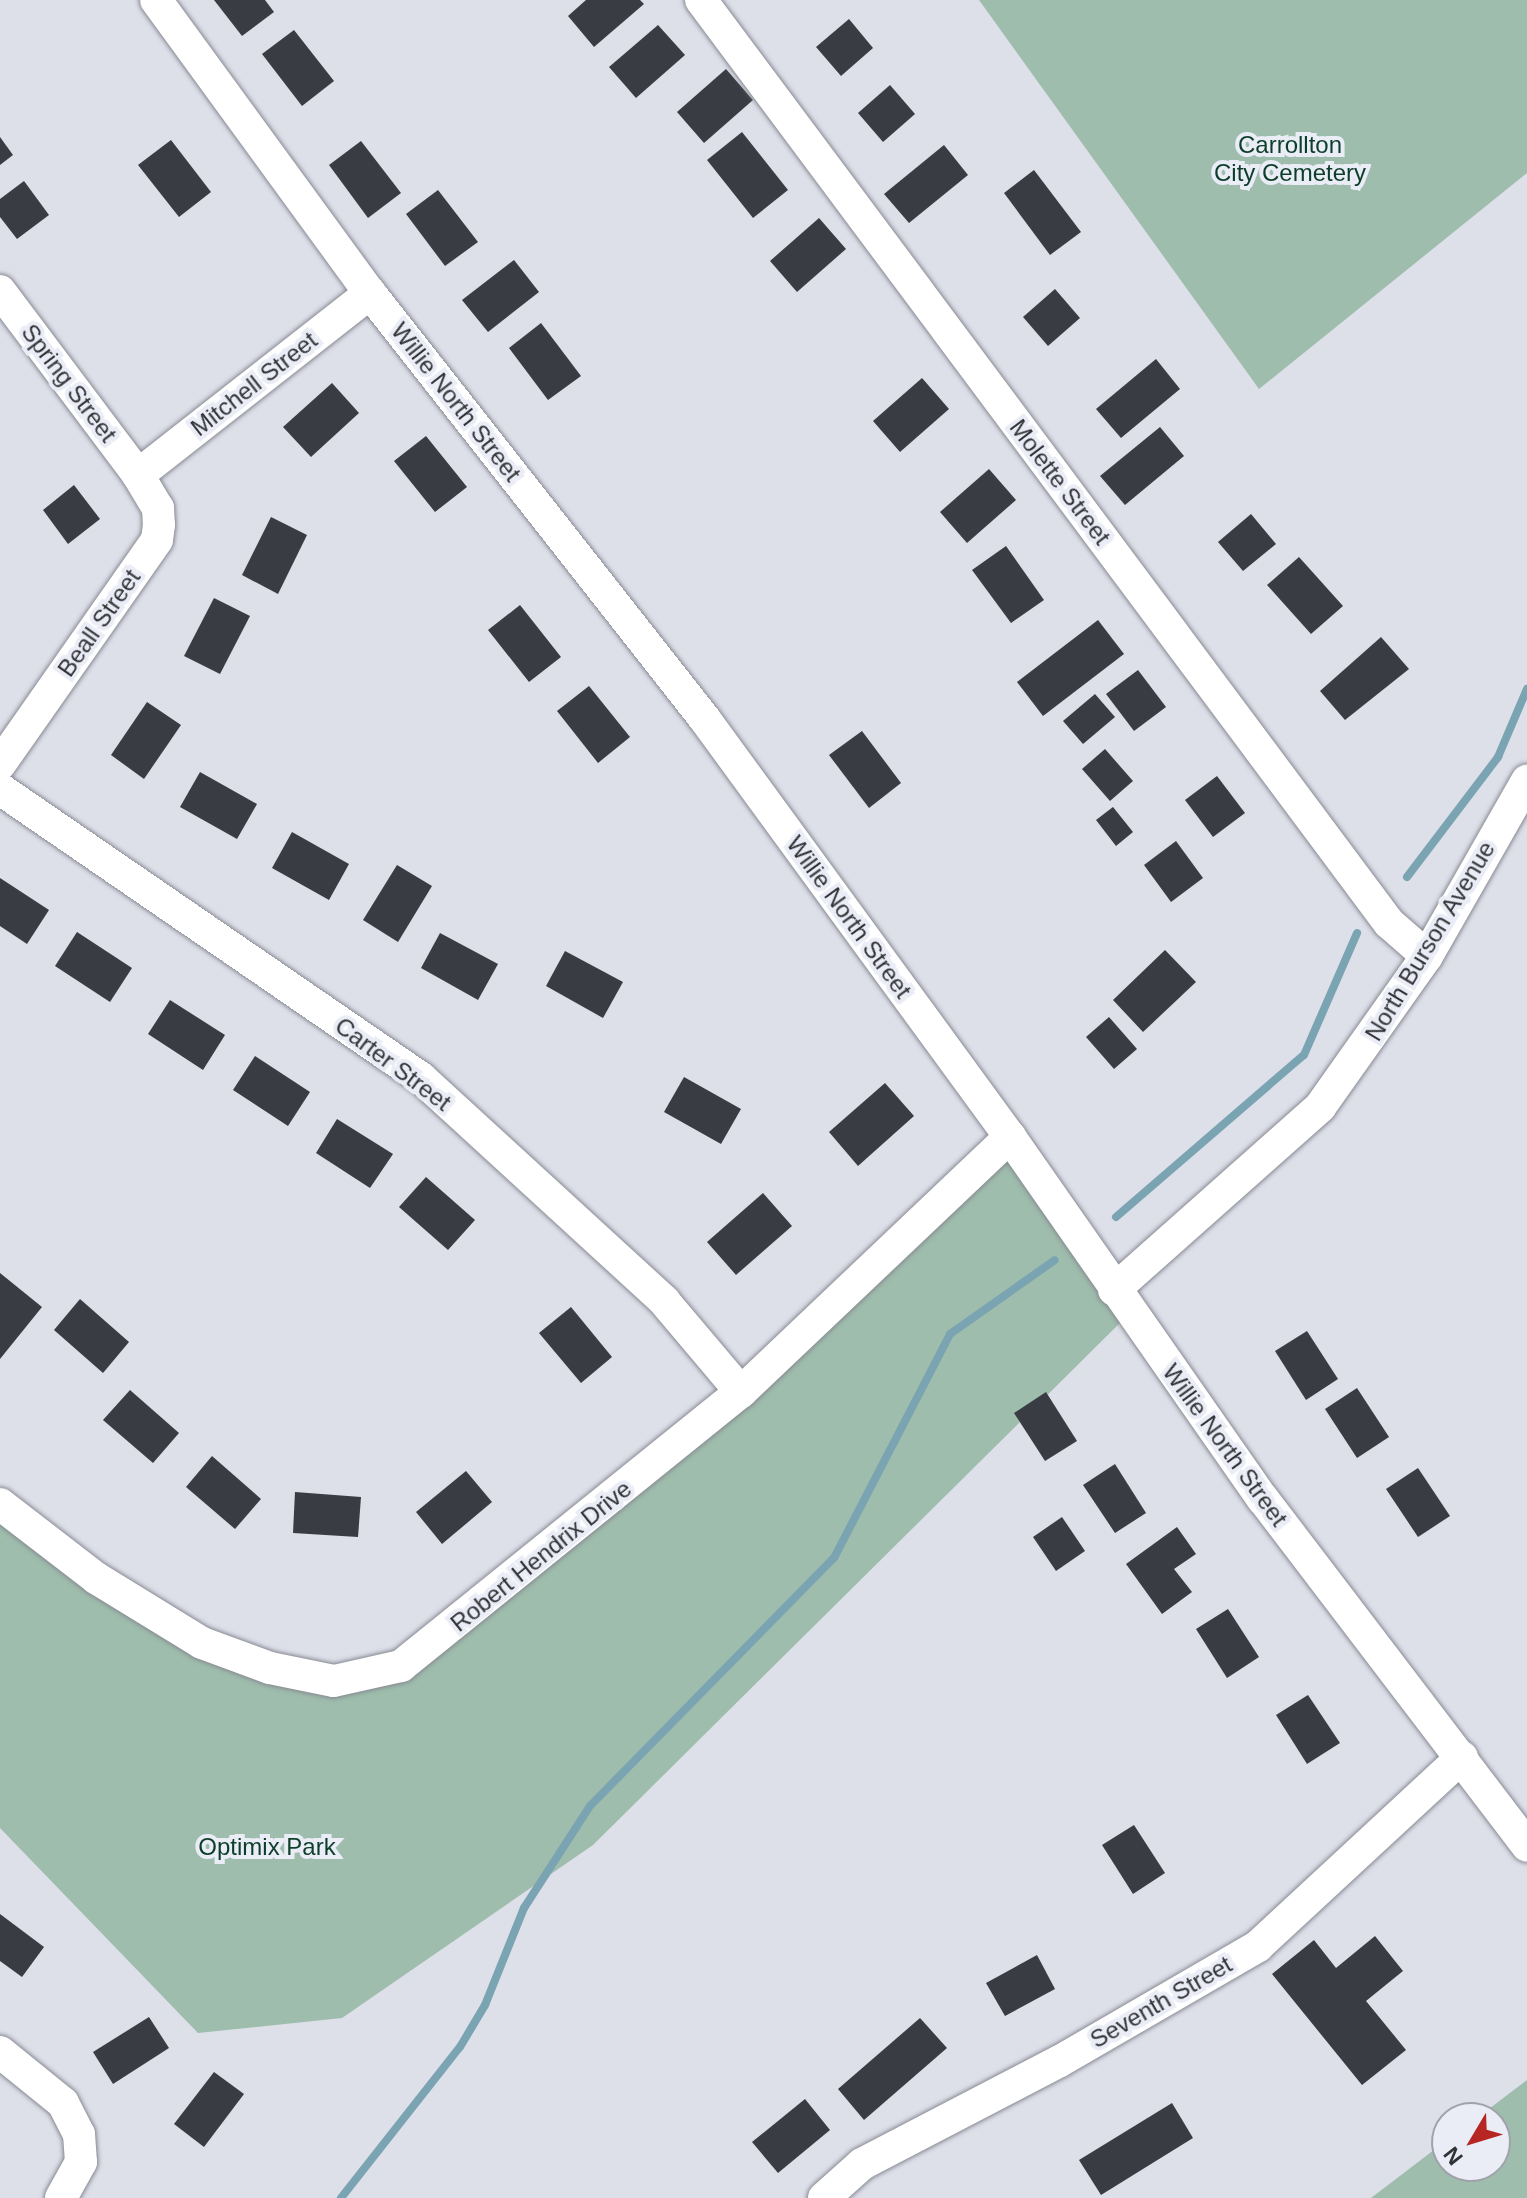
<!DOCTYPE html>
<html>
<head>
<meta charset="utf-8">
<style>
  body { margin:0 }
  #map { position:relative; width:1527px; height:2198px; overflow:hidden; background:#dddfe9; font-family:Helvetica,sans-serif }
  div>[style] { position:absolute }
  .green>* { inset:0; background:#9ebdac }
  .stream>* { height:8px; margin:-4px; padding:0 4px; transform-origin:4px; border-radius:4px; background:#7ba4b3 }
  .building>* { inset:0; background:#3a3c43 }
  .roads { filter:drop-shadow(0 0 2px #888a93) drop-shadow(0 0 2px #888a93) }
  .street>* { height:32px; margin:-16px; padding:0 16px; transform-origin:16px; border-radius:16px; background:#fff }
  span { translate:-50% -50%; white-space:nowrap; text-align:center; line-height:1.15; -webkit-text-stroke:8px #eaecf6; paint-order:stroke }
  .park-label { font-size:24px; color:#0d3e29 }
  .street-label { font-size:24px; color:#323337 }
  .north { position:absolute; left:1431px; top:2102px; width:80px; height:80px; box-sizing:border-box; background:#eaecf6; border:2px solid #a0a2aa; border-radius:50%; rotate:232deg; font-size:22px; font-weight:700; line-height:32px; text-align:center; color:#323337 }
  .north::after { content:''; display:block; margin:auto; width:28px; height:36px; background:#b62724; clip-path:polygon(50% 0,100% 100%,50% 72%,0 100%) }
</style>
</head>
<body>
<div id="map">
  <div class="green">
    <div style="clip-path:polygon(979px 0,1527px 0,1527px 173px,1259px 389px)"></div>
    <div style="clip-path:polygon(1010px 1137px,1130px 1313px,593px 1845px,342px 2018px,198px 2033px,0 1828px,0 1504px,270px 1668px,401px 1666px)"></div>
    <div style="clip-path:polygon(1527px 2080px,1527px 2198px,1371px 2198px,1447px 2140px,1447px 2166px,1495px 2166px,1495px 2118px,1477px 2118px)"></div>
  </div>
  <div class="stream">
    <div style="left:1407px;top:877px;width:151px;rotate:-52.8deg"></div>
    <div style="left:1498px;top:757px;width:74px;rotate:-66.9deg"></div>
    <div style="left:1116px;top:1217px;width:248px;rotate:-40.8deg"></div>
    <div style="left:1304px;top:1055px;width:133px;rotate:-66.5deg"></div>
    <div style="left:341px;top:2198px;width:192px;rotate:-51.8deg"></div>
    <div style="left:460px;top:2047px;width:49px;rotate:-59.2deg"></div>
    <div style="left:485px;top:2005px;width:105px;rotate:-68.1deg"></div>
    <div style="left:524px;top:1908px;width:121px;rotate:-57.1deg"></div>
    <div style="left:590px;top:1806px;width:348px;rotate:-45.5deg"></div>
    <div style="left:834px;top:1558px;width:252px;rotate:-62.6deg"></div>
    <div style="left:950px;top:1334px;width:128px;rotate:-35.2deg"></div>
  </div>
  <div class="building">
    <div style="clip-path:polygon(214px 0,265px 0,274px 12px,242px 36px)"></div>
    <div style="clip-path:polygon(586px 0,640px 0,644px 4px,594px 47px,568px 16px)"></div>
    <div style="clip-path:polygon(849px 19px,873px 48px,841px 76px,816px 47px)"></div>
    <div style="clip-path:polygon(658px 25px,685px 55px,636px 98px,609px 67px)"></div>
    <div style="clip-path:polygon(294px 30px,334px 81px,302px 106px,262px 54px)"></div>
    <div style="clip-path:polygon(726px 69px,753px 100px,704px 143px,677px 112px)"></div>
    <div style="clip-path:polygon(890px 85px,915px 114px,883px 142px,858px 113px)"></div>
    <div style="clip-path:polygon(742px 132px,788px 190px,753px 218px,707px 160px)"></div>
    <div style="clip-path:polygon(0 137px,13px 155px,0 165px)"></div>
    <div style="clip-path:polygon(171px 140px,211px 192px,179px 217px,138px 165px)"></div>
    <div style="clip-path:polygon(361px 141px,401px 193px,368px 218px,329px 165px)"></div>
    <div style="clip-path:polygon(944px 145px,968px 175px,909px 223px,884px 194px)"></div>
    <div style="clip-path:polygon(1034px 170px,1081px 232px,1050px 255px,1004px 193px)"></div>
    <div style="clip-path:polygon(24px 181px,49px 215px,17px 239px,0 217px,0 199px)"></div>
    <div style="clip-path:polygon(438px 190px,478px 242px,445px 266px,406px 214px)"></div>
    <div style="clip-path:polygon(819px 218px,846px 249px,797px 292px,770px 261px)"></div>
    <div style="clip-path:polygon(514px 260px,539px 292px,488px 332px,462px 300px)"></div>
    <div style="clip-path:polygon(1055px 289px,1080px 318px,1048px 346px,1023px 317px)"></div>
    <div style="clip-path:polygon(541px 323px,581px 376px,548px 400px,509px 348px)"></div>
    <div style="clip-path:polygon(1156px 359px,1180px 389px,1121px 438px,1096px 409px)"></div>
    <div style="clip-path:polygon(922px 378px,949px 409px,900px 452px,873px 421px)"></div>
    <div style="clip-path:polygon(332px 383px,359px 413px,311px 457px,283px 427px)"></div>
    <div style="clip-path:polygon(1160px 427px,1184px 456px,1125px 505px,1100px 476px)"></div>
    <div style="clip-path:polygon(426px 436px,467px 487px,435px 512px,394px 461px)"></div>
    <div style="clip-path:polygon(989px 469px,1016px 500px,967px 543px,940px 512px)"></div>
    <div style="clip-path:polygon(74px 485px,100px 519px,68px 544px,43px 510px)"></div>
    <div style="clip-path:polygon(1251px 514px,1276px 544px,1243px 571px,1218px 542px)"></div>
    <div style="clip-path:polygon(271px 517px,307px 535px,278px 594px,242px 575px)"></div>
    <div style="clip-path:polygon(1006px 546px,1044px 600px,1011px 623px,972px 570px)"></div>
    <div style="clip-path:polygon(1299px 557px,1343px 606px,1311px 634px,1267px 585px)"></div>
    <div style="clip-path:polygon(214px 598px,250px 616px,220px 674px,184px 656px)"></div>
    <div style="clip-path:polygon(520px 605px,561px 657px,529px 682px,488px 630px)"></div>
    <div style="clip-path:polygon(1098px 620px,1124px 654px,1043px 716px,1017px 682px)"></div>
    <div style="clip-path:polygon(1381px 637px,1409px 669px,1345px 720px,1320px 691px)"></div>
    <div style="clip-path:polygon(1138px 670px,1166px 707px,1134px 731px,1106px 694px)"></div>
    <div style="clip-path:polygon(589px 686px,630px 737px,598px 763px,557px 711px)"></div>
    <div style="clip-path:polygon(1095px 694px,1115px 717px,1083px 744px,1063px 721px)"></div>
    <div style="clip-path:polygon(147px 702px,181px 725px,144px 779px,111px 755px)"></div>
    <div style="clip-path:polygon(862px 731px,901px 783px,869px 808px,829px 755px)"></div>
    <div style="clip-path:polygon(1105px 749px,1133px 781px,1110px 801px,1082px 769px)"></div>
    <div style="clip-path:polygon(200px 772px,257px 804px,237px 839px,180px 807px)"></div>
    <div style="clip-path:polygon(1217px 776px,1245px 813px,1213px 837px,1185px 800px)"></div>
    <div style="clip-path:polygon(1113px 807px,1133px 832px,1116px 846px,1096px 820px)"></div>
    <div style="clip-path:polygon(292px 832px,349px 864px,329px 900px,272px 868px)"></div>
    <div style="clip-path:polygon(1176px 841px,1203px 878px,1171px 902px,1144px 865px)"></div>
    <div style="clip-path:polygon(397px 865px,432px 886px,398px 942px,363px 920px)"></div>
    <div style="clip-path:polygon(0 878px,49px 910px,27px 944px,0 926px)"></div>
    <div style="clip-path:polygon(77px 932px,132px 968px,110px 1002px,55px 966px)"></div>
    <div style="clip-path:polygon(440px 933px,498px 964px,478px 1000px,421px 968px)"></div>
    <div style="clip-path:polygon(1165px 950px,1196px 982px,1143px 1032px,1113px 1000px)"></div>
    <div style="clip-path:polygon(565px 951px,623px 982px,603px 1018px,546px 986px)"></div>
    <div style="clip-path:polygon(170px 1000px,225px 1035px,203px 1070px,148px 1034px)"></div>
    <div style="clip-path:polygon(1109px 1017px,1137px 1049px,1114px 1069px,1086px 1037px)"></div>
    <div style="clip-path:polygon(255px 1056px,310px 1092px,288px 1126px,233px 1090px)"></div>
    <div style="clip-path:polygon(684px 1077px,741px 1109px,721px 1144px,664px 1112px)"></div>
    <div style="clip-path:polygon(885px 1083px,914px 1116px,858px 1166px,829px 1132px)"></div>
    <div style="clip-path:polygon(337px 1119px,393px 1154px,370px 1188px,316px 1153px)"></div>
    <div style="clip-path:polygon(426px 1177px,475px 1220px,448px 1250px,399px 1207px)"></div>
    <div style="clip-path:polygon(763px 1193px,792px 1226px,736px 1275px,707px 1242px)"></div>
    <div style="clip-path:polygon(0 1273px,42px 1307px,0 1359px)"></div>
    <div style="clip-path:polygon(80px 1299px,129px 1342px,103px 1373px,54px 1330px)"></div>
    <div style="clip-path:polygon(571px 1307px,612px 1357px,581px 1383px,539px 1333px)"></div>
    <div style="clip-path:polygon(1307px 1331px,1338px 1379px,1306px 1400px,1275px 1351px)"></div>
    <div style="clip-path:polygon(1357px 1388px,1389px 1437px,1357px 1458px,1325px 1409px)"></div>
    <div style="clip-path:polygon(130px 1390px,179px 1433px,153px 1463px,103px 1420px)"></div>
    <div style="clip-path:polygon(1046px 1392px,1077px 1441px,1045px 1461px,1014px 1413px)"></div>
    <div style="clip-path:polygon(212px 1456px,261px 1499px,235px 1529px,186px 1487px)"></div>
    <div style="clip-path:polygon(1115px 1464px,1146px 1513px,1115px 1533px,1083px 1485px)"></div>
    <div style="clip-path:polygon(1418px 1468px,1450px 1516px,1418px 1537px,1386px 1489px)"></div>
    <div style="clip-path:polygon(466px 1471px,492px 1502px,442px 1544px,416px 1512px)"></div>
    <div style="clip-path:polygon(295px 1492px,361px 1497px,358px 1537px,293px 1533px)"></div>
    <div style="clip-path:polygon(1062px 1517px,1085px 1551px,1056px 1571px,1033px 1537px)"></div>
    <div style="clip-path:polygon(1177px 1527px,1196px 1554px,1174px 1569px,1192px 1592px,1162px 1614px,1126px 1564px)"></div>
    <div style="clip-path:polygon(1228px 1609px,1259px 1657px,1227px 1678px,1196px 1629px)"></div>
    <div style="clip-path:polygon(1308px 1695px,1340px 1743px,1307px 1764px,1276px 1715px)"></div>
    <div style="clip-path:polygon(1134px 1825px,1165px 1873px,1133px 1894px,1102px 1845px)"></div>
    <div style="clip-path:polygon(0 1914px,44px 1947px,22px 1977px,0 1961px)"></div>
    <div style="clip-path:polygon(1375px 1936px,1403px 1971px,1366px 2001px,1406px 2050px,1362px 2085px,1272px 1974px,1314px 1940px,1336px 1968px)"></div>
    <div style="clip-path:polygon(1037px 1955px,1055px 1989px,1005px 2016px,986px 1983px)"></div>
    <div style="clip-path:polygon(149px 2017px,169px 2048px,113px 2084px,93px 2052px)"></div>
    <div style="clip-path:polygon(920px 2018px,947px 2048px,864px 2120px,838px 2089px)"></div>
    <div style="clip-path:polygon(214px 2072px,244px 2094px,204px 2147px,174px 2124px)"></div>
    <div style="clip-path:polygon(805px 2099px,830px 2130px,778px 2173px,752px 2142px)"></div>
    <div style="clip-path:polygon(1172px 2103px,1193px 2138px,1101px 2195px,1079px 2160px)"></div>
  </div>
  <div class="roads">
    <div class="street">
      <div style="left:156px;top:0;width:363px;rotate:53.9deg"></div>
      <div style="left:370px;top:293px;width:541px;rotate:51.84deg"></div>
      <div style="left:704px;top:718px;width:519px;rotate:53.86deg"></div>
      <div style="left:1010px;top:1137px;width:442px;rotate:55.1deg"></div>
      <div style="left:1263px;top:1499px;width:436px;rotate:52.7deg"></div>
      <div style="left:701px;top:0;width:1151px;rotate:53.3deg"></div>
      <div style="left:1389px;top:923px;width:50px;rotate:41deg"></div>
      <div style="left:0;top:291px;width:230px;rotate:53.1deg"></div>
      <div style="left:138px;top:475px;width:39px;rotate:59deg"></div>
      <div style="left:158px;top:508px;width:17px;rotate:87deg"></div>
      <div style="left:159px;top:525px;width:15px;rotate:98deg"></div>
      <div style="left:157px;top:540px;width:274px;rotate:125deg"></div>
      <div style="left:138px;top:475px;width:295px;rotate:-38.1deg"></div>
      <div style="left:0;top:789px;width:511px;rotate:34.47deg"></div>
      <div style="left:421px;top:1078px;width:330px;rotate:42.5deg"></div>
      <div style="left:664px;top:1301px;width:119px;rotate:49.8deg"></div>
      <div style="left:1114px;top:1290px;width:276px;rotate:-41.6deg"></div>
      <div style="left:1320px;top:1107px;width:185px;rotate:-54.7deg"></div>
      <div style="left:1427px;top:956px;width:202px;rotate:-60.3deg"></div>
      <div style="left:0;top:1504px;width:121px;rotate:37.6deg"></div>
      <div style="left:96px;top:1578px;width:124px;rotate:31.5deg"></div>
      <div style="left:202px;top:1643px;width:72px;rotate:20.2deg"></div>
      <div style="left:270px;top:1668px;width:65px;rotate:11.5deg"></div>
      <div style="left:334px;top:1681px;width:69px;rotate:-12.6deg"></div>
      <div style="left:401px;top:1666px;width:437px;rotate:-38.9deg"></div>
      <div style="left:741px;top:1392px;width:371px;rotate:-43.5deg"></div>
      <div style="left:0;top:2052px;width:81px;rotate:39deg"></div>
      <div style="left:63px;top:2103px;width:35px;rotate:63deg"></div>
      <div style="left:79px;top:2134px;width:28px;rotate:86deg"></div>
      <div style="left:81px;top:2162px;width:41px;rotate:119.1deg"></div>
      <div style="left:824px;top:2198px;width:51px;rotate:-41.8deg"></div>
      <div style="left:862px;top:2164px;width:223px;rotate:-27.5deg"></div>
      <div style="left:1060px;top:2061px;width:229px;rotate:-30.1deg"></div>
      <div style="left:1258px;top:1946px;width:278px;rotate:-42.8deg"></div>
    </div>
  </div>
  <div class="park-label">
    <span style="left:1290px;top:159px">Carrollton<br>City Cemetery</span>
    <span style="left:267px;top:1847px">Optimix Park</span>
  </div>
  <div class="street-label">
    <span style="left:69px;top:383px;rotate:53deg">Spring Street</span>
    <span style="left:254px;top:384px;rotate:-38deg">Mitchell Street</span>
    <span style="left:456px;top:402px;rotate:52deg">Willie North Street</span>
    <span style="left:1060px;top:482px;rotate:53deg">Molette Street</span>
    <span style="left:99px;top:623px;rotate:-55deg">Beall Street</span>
    <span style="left:849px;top:917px;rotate:54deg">Willie North Street</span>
    <span style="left:1430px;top:941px;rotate:-59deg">North Burson Avenue</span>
    <span style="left:393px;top:1064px;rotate:37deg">Carter Street</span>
    <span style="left:1225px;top:1445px;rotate:54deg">Willie North Street</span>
    <span style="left:541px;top:1556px;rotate:-39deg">Robert Hendrix Drive</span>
    <span style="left:1161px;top:2002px;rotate:-30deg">Seventh Street</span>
  </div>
  <div class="north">N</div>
</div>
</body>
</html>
